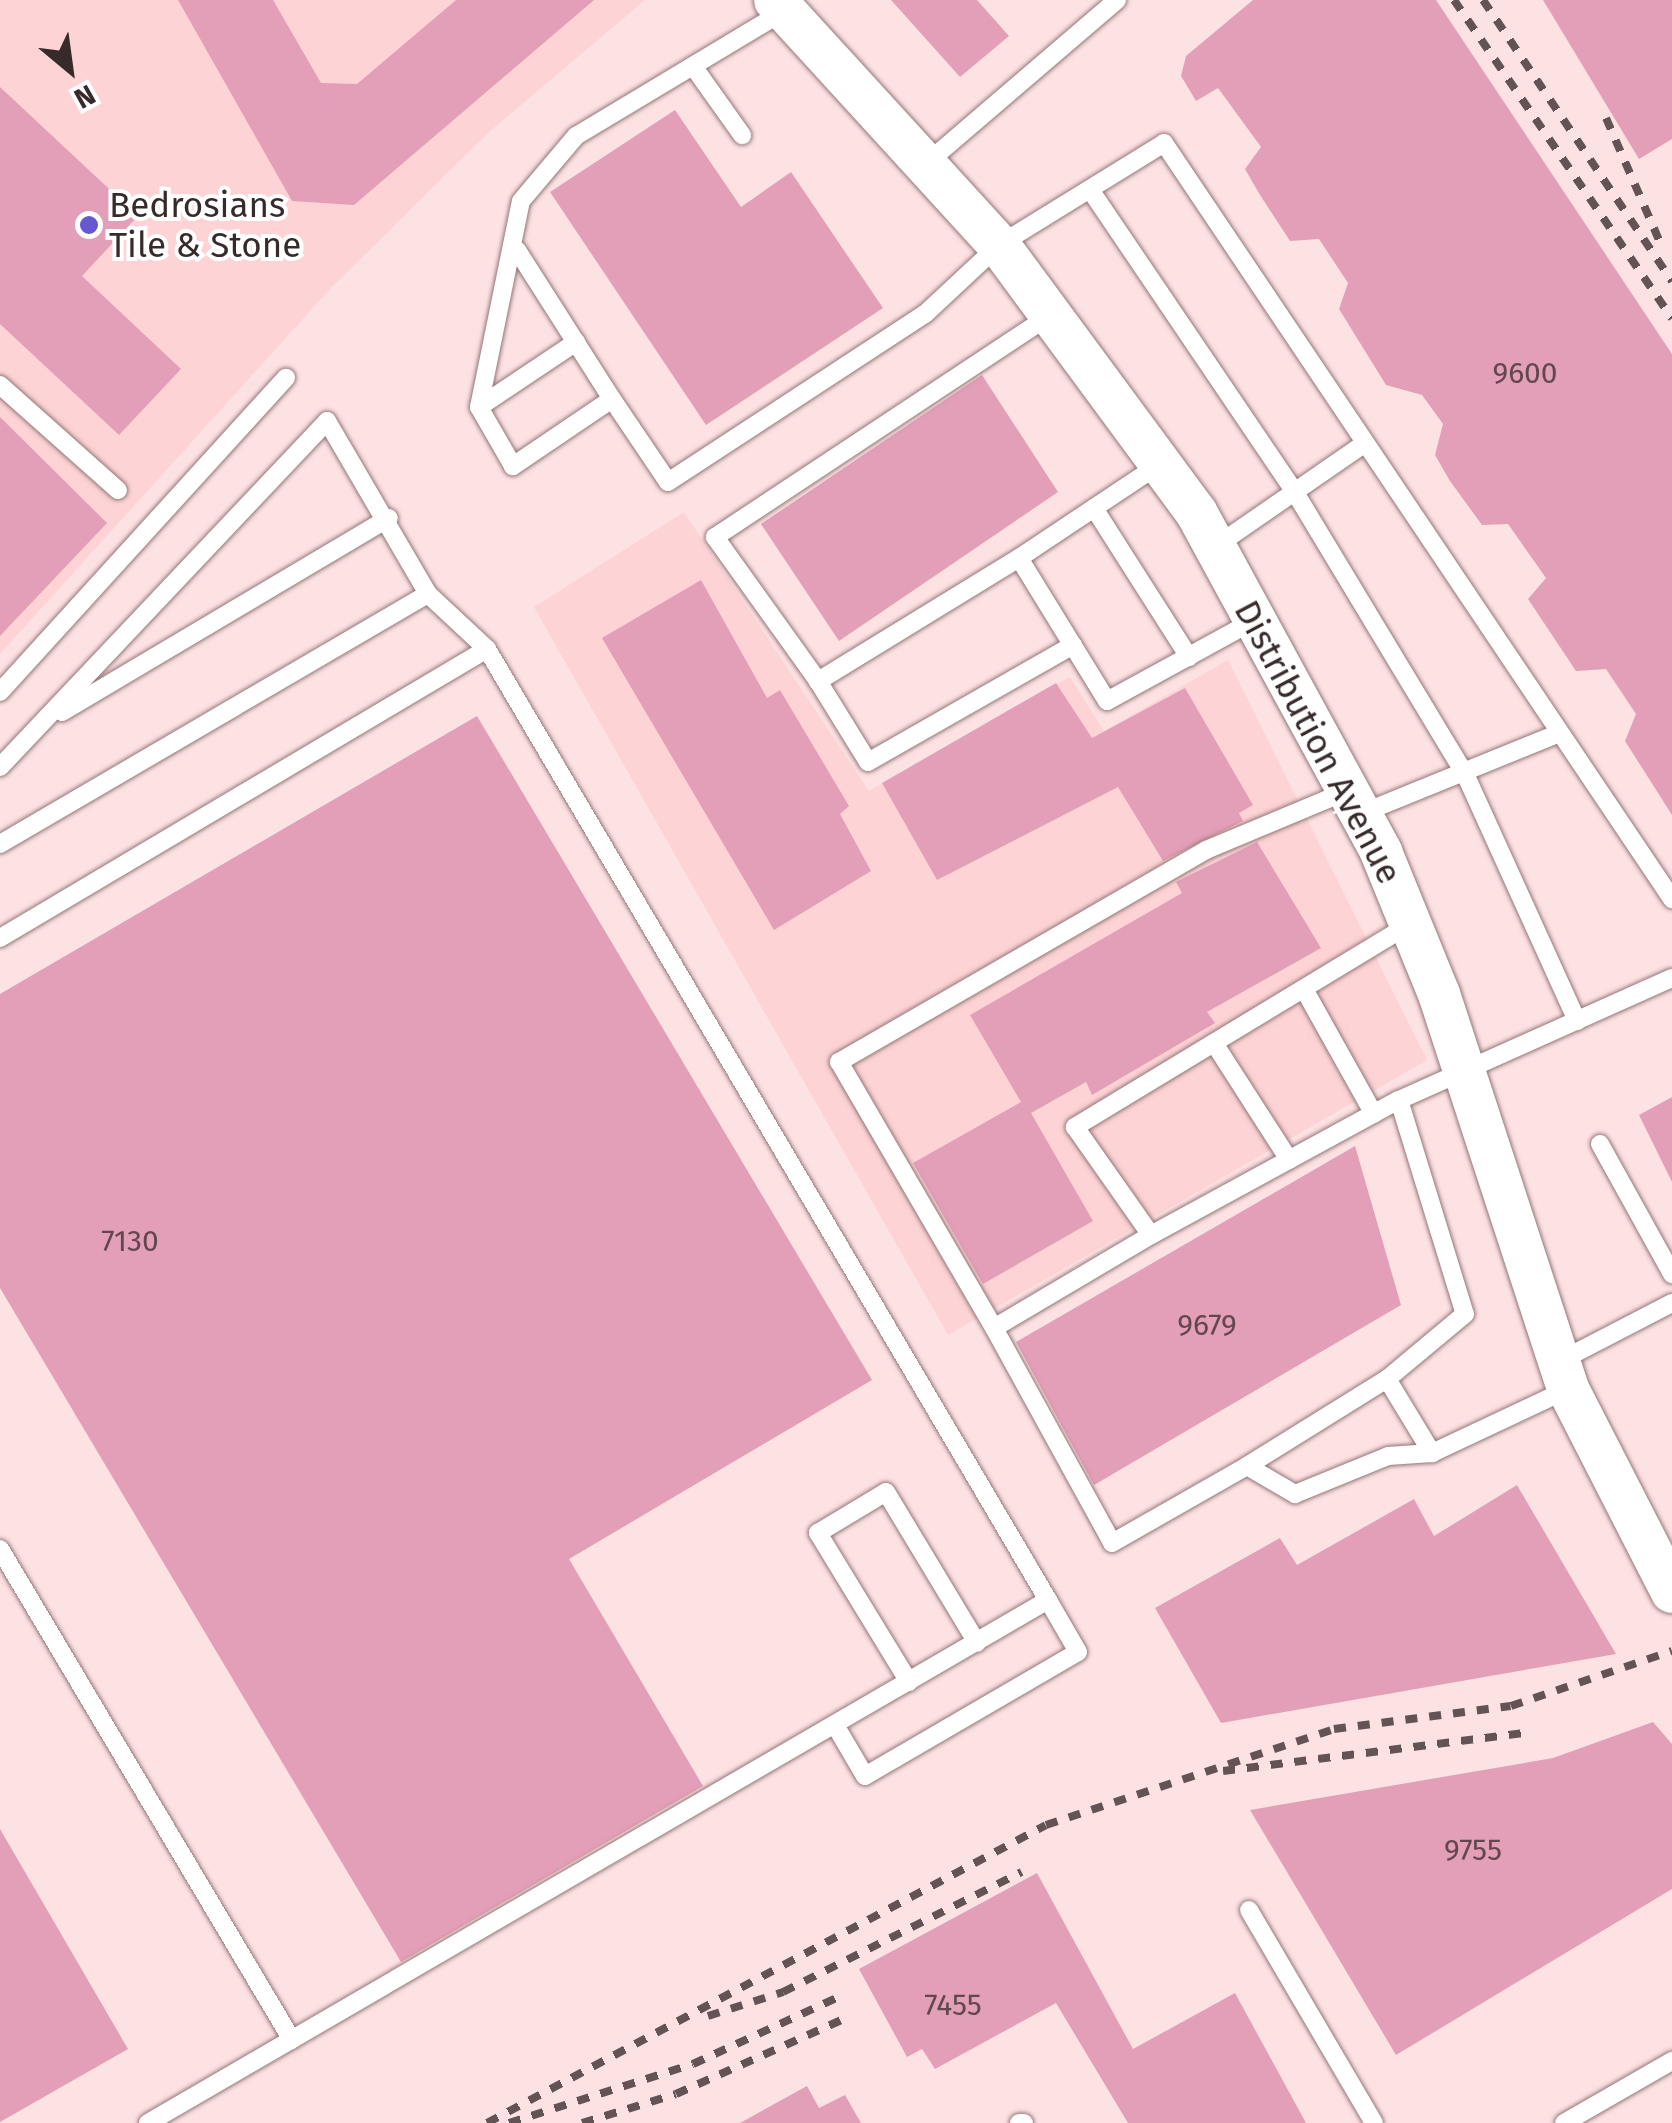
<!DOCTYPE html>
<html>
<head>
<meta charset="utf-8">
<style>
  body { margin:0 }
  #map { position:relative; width:1672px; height:2123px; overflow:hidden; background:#fde2e4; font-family:"Fira Sans",sans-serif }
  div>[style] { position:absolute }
  .built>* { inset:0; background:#fdd3d6 }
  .building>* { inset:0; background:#e39fb8 }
  .roads { filter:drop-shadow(0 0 2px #947678) drop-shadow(0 0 2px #947678) }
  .service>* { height:18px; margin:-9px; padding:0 9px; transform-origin:9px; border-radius:9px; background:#fff }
  .tertiary>* { height:42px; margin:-21px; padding:0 21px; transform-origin:21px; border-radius:21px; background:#fff }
  .rail>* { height:8px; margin-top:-4px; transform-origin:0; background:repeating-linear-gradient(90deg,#635354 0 12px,transparent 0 24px) }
  .dots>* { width:28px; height:28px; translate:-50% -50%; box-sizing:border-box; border:5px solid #fff; border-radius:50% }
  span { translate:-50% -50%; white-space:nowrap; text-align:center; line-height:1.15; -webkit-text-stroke:8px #fff; paint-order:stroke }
  .number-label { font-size:30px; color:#62474e }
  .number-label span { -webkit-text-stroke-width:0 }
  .poi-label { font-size:35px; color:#372a2b }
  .left { translate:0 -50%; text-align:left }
  .street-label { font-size:35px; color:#372a2b }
  .north { position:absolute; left:20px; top:20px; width:100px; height:100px; -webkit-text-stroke:8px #fff; paint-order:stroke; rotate:151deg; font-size:28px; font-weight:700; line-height:40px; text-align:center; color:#372a2b }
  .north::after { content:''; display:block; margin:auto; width:35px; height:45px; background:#372a2b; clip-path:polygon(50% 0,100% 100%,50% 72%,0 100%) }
</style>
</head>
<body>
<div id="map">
  <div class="built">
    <div style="clip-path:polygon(0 0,645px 0,489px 132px,330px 289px,0 654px)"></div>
    <div style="clip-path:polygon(684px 512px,869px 791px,1070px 677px,1104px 731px,1228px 660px,1427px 1060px,948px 1335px,534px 607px)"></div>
  </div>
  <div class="building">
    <div style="clip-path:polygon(178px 0,273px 0,321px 83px,357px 84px,456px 0,594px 0,354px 205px,292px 201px)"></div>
    <div style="clip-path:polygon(891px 0,977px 0,1009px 36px,960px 77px)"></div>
    <div style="clip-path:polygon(1253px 0,1436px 0,1672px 354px,1672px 815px,1625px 741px,1636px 714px,1606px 669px,1576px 671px,1528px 599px,1546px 578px,1508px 524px,1482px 525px,1450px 481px,1435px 455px,1443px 424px,1422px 395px,1386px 385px,1339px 309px,1348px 283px,1319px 239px,1290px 241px,1260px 195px,1245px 169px,1261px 147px,1218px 88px,1196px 101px,1181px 76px,1186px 56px)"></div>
    <div style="clip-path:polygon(1543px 0,1672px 0,1672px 139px,1639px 159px)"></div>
    <div style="clip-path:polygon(0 87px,138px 216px,82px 276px,181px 369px,119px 435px,0 324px)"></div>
    <div style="clip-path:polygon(675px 110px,741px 207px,791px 172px,883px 308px,706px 425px,550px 192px)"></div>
    <div style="clip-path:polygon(982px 375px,1058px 492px,839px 641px,761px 524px)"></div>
    <div style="clip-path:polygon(0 417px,107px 523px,0 636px)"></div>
    <div style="clip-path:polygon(701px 580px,767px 698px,780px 690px,849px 806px,840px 814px,871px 871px,774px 930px,602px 638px)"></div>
    <div style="clip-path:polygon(1056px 683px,1092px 738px,1185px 688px,1253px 805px,1239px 813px,1243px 821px,1163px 861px,1118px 787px,937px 880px,882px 783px)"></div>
    <div style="clip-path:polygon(477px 716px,872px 1380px,569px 1559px,703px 1786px,401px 1962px,0 1288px,0 994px)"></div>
    <div style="clip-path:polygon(1257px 842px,1321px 948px,1207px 1012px,1215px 1023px,1092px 1095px,1086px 1082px,1031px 1113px,1093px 1221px,983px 1284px,913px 1163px,1021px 1102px,970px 1015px,1182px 893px,1176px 882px)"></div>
    <div style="clip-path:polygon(1672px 1097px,1672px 1182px,1639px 1115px)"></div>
    <div style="clip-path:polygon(1355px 1146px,1401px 1305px,1094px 1485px,1016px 1342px)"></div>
    <div style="clip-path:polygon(1517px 1485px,1616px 1654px,1221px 1723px,1155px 1608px,1280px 1538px,1297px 1565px,1414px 1499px,1434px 1536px)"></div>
    <div style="clip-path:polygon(1653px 1722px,1672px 1744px,1672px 1889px,1396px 2055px,1250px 1810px,1553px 1758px)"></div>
    <div style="clip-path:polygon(0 1829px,128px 2049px,0 2122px)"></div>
    <div style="clip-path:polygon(1037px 1873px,1133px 2049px,1235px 1993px,1306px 2123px,1128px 2123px,1056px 2003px,935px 2069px,922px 2049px,907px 2057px,859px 1969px)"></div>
    <div style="clip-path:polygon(807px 2086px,819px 2108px,845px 2095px,861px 2123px,740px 2123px)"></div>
  </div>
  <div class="roads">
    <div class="service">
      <div style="left:693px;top:66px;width:85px;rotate:54.6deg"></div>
      <div style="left:928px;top:162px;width:249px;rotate:-40.6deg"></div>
      <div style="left:1091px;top:191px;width:366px;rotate:55.9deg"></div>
      <div style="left:1296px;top:494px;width:329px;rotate:58.9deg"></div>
      <div style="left:1466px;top:776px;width:269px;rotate:65.6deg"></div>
      <div style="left:517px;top:250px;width:177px;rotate:57.5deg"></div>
      <div style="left:612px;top:399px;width:120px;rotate:145.9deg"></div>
      <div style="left:513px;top:466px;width:68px;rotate:-120deg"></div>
      <div style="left:479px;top:407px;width:210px;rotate:-78.5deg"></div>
      <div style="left:521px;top:201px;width:85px;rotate:-49.8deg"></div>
      <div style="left:576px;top:136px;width:243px;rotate:-31deg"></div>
      <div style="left:0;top:385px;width:158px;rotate:41.7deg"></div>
      <div style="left:612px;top:399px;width:100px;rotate:56deg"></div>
      <div style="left:668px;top:482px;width:307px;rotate:-33.2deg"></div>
      <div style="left:925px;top:314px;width:101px;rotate:-43deg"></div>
      <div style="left:999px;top:245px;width:194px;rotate:-31.7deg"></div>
      <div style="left:1164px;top:143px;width:911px;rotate:56.1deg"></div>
      <div style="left:479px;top:407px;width:117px;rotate:-33.8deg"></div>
      <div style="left:1160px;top:464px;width:169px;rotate:146.3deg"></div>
      <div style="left:1019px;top:558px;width:168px;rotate:58.4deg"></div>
      <div style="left:1107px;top:701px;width:169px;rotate:-28.7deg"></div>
      <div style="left:1094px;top:508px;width:177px;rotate:57.5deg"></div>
      <div style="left:1216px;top:546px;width:180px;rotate:-34.6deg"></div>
      <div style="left:1019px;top:558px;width:236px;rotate:148.5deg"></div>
      <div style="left:818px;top:681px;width:95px;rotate:58.3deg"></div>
      <div style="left:868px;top:762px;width:236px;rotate:-29.7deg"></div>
      <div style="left:818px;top:681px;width:177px;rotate:-125.6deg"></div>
      <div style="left:715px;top:537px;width:402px;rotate:-33.5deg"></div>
      <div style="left:0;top:692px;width:425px;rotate:-47.7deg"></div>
      <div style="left:62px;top:712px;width:380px;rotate:-30.7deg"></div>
      <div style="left:0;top:767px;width:476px;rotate:-46.6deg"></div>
      <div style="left:327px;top:421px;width:200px;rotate:59.7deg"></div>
      <div style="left:428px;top:594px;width:81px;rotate:43deg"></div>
      <div style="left:487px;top:649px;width:566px;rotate:149.31deg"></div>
      <div style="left:1360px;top:814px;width:213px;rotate:-22.1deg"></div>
      <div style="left:0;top:844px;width:496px;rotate:-30.3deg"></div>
      <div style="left:1410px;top:924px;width:392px;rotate:148.8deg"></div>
      <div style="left:1075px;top:1127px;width:132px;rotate:54.9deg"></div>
      <div style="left:1151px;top:1235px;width:282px;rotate:-28.6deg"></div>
      <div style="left:1399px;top:1100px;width:224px;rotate:72.9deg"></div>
      <div style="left:1465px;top:1314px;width:102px;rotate:140.2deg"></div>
      <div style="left:1387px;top:1379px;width:87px;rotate:58.7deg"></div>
      <div style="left:1432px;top:1453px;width:150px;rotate:-25.2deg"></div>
      <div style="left:1304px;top:989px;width:143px;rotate:60.8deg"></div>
      <div style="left:1214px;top:1043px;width:139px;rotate:57.3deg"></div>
      <div style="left:1399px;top:1100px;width:299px;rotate:-24.1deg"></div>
      <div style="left:1600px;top:1144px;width:149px;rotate:61deg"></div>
      <div style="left:1151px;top:1235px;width:182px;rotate:149.4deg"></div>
      <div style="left:994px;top:1328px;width:245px;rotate:61.2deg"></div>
      <div style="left:1112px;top:1543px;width:155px;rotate:-29.7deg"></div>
      <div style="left:1247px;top:1466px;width:56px;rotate:30.3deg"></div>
      <div style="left:1295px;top:1494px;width:100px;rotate:-22.2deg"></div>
      <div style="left:1388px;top:1456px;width:44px;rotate:-3.9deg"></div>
      <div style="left:994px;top:1328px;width:308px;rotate:-120.2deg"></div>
      <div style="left:839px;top:1062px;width:424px;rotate:-30deg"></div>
      <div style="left:1206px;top:850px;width:153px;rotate:-22.7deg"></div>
      <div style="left:1560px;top:1361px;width:126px;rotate:-27.4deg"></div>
      <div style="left:1247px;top:1466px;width:165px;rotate:-31.9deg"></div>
      <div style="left:0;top:1549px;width:571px;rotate:59.26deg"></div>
      <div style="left:909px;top:1682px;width:175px;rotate:-121.4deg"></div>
      <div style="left:818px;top:1533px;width:79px;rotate:-31.1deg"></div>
      <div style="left:886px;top:1492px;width:176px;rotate:58.9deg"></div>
      <div style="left:835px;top:1725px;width:59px;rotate:59.5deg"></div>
      <div style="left:865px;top:1776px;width:246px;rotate:-30.2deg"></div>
      <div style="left:1078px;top:1652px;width:60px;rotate:-120deg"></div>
      <div style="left:1249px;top:1910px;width:247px;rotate:59.6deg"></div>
      <div style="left:148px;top:2123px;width:1041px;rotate:-30.16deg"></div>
      <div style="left:1048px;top:1600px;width:1104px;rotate:-120.54deg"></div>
      <div style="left:1019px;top:2123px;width:5px"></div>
      <div style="left:1564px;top:2123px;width:125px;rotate:-29.9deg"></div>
    </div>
    <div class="tertiary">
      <div style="left:775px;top:0;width:332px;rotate:47.6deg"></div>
      <div style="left:999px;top:245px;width:332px;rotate:53.6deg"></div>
      <div style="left:1196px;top:512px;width:387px;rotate:61.4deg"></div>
      <div style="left:1381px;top:852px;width:153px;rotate:67.8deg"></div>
      <div style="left:1439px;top:994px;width:416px;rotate:71.9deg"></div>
      <div style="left:1568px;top:1389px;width:228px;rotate:62.9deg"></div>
    </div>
  </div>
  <div class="rail">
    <div style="left:1454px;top:0;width:386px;rotate:55.6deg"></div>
    <div style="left:1483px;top:0;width:339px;rotate:56.1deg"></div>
    <div style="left:1606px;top:118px;width:141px;rotate:66.5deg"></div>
    <div style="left:1223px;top:1771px;width:311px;rotate:-7.2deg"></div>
    <div style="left:708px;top:2016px;width:79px;rotate:-17.7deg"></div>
    <div style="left:783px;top:1992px;width:267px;rotate:-26.7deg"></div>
    <div style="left:487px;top:2123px;width:633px;rotate:-28.06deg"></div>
    <div style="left:1046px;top:1825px;width:304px;rotate:-18.4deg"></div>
    <div style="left:1334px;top:1729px;width:178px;rotate:-7.4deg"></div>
    <div style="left:1511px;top:1706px;width:170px;rotate:-18.9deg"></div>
    <div style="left:509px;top:2123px;width:193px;rotate:-17.8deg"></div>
    <div style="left:693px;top:2064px;width:167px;rotate:-24.7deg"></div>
    <div style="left:582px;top:2123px;width:98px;rotate:-17.1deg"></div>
    <div style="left:676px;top:2094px;width:191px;rotate:-24.1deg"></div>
  </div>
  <div class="dots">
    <div style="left:89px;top:225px;background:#6558d1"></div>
  </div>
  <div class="number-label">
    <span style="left:1525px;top:373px">9600</span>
    <span style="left:130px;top:1241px">7130</span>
    <span style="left:1207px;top:1325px">9679</span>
    <span style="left:1473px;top:1850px">9755</span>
    <span style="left:953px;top:2005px">7455</span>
  </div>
  <div class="poi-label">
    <span class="left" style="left:109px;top:225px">Bedrosians<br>Tile &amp; Stone</span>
  </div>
  <div class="street-label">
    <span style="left:1318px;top:742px;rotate:62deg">Distribution Avenue</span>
  </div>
  <div class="north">N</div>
</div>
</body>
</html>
